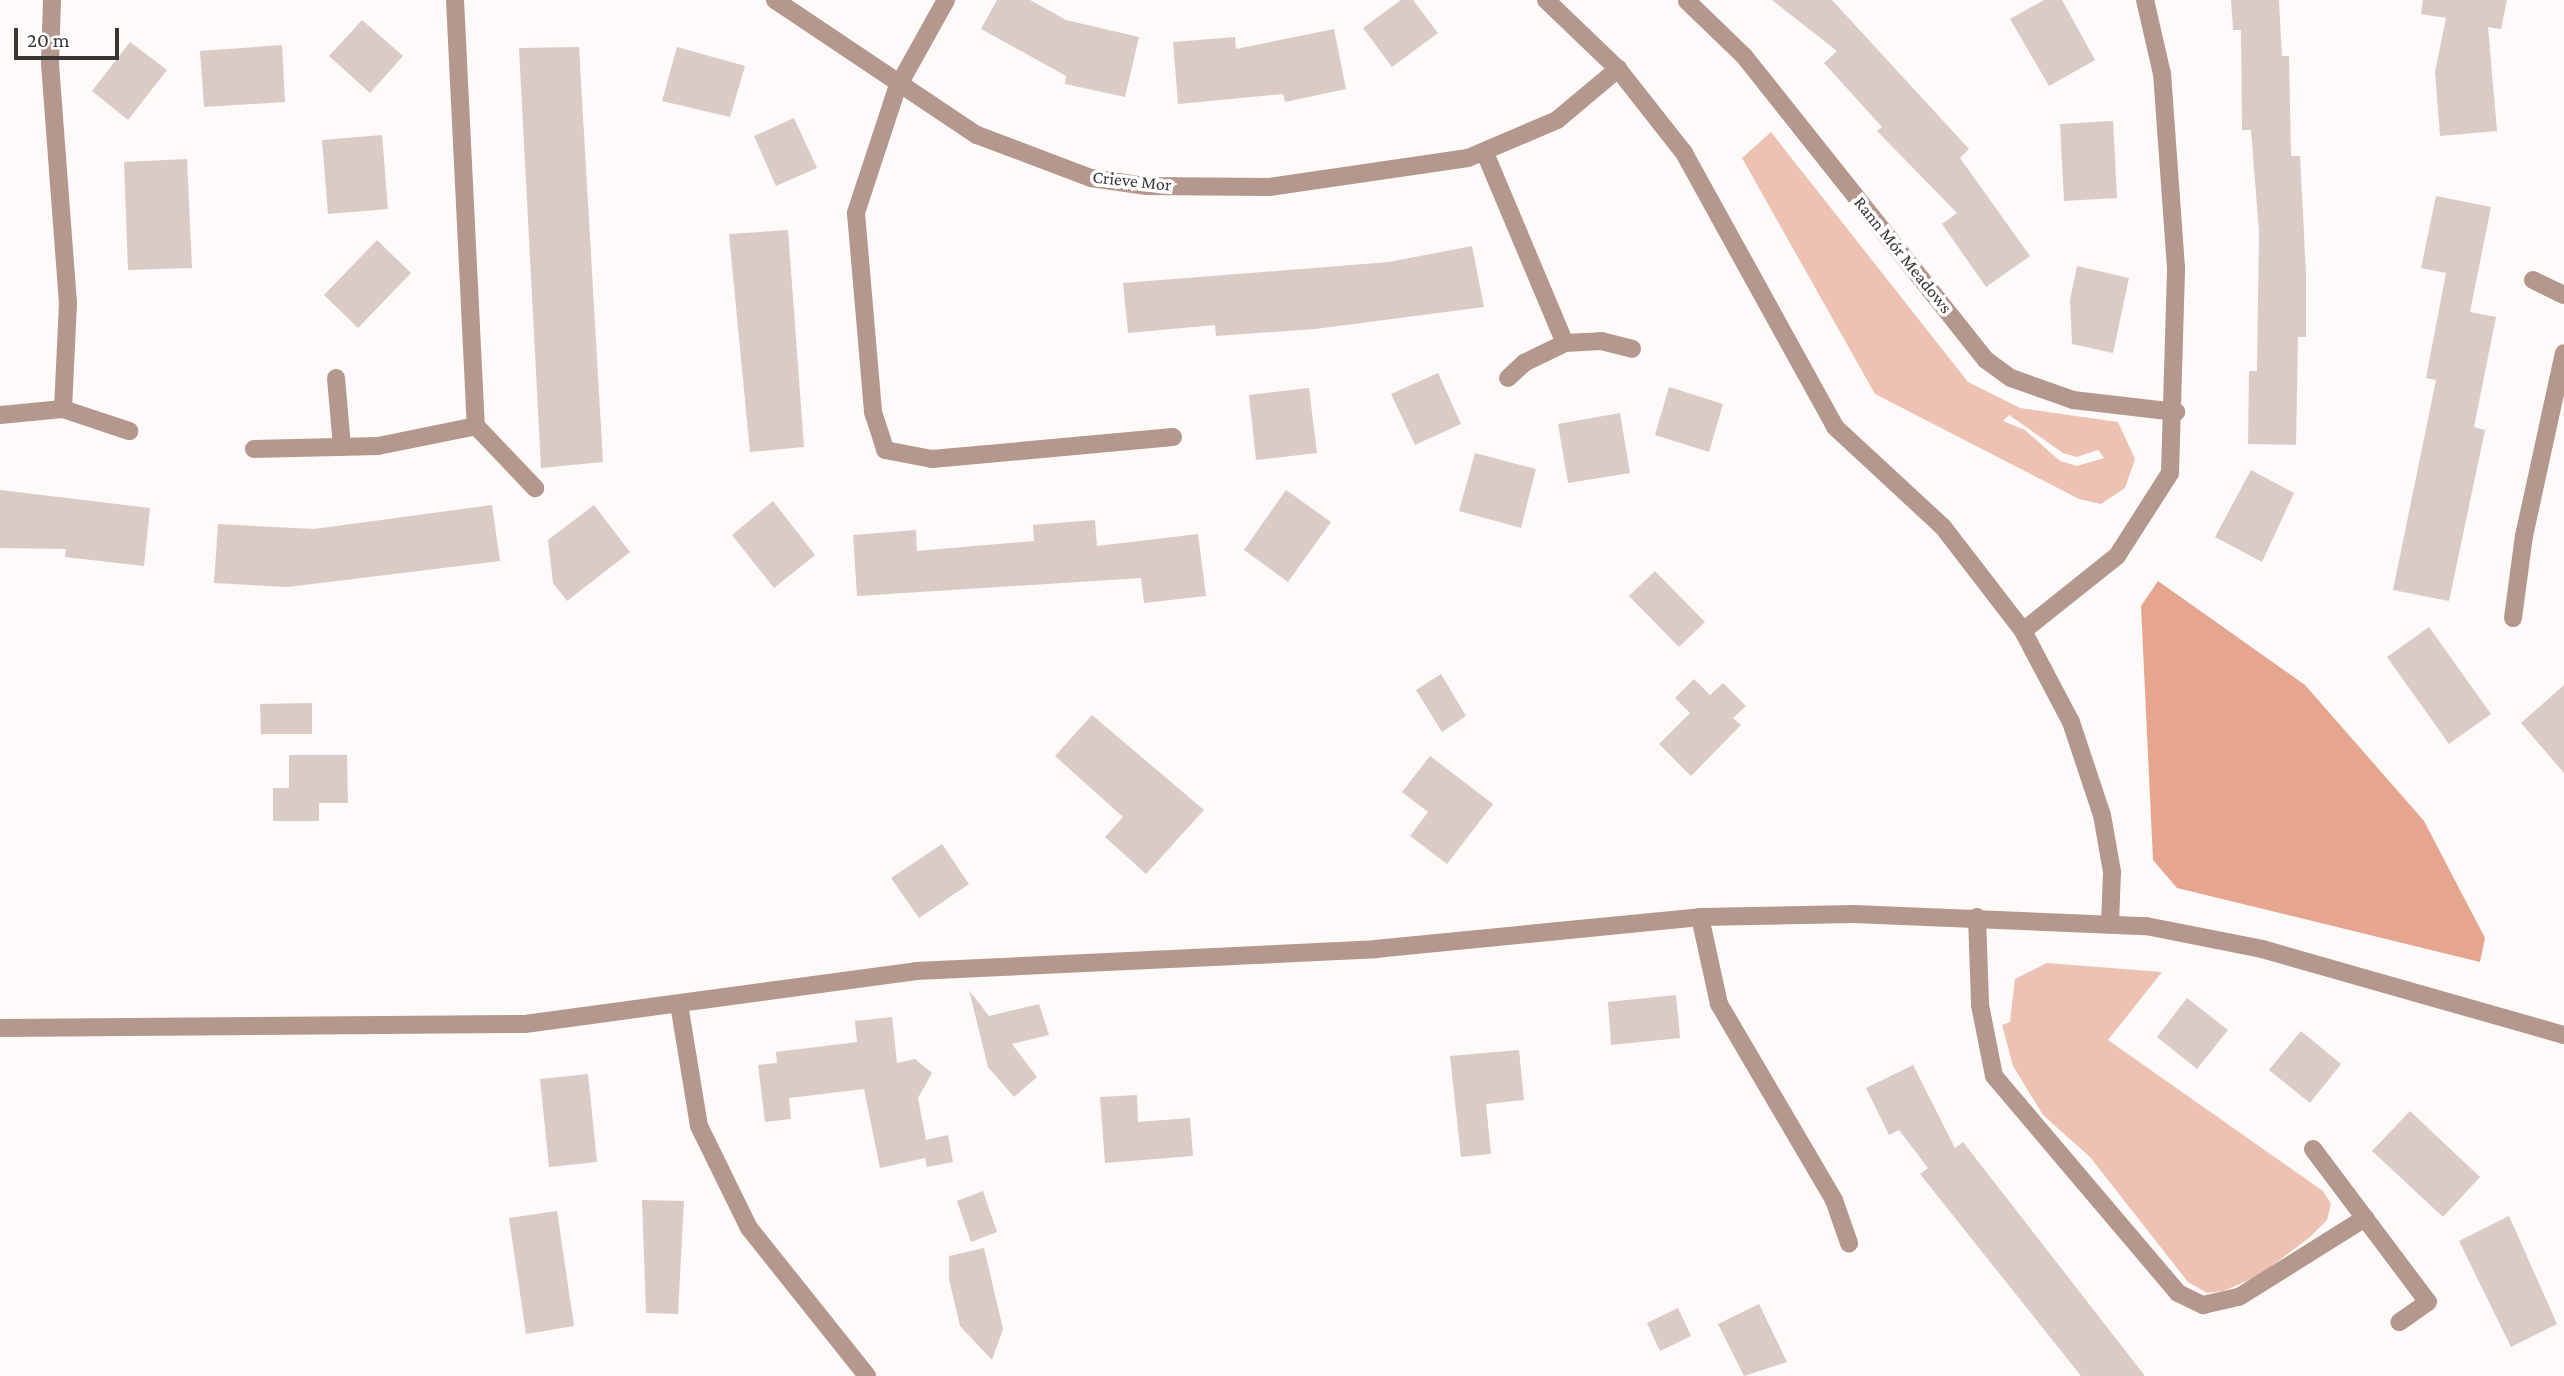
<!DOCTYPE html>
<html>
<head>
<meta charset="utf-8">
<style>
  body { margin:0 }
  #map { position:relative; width:2564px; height:1376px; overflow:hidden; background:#fdfaf9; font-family:"Crimson Pro",serif }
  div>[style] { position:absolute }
  .green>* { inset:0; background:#edc2b2 }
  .forest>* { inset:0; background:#e5a58e }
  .building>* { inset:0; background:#dacbc6 }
  .minor>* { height:18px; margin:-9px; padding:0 9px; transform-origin:9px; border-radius:9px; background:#b4978d }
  span { translate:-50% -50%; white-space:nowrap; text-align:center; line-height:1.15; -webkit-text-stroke:7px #fff; paint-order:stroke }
  .street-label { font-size:18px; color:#3a3432 }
  .scale { position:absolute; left:14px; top:28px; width:105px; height:32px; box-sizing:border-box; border:4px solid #3a3432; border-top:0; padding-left:9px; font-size:21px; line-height:24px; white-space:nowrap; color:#3a3432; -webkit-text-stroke:5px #fff; paint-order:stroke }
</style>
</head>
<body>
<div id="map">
  <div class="green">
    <div style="clip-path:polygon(evenodd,1771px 132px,1968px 382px,2020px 408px,2118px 422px,2135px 459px,2125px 488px,2101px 504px,2079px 499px,1875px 394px,1742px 158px,1771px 132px,2009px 415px,2063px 453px,2077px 457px,2098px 450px,2104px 458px,2077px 466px,2060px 461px,2025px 430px,2003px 421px,2009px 415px)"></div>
    <div style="clip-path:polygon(2047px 963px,2162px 972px,2108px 1040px,2323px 1191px,2331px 1204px,2327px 1220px,2310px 1237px,2259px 1276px,2223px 1291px,2207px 1293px,2188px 1282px,2090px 1157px,2043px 1115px,2013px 1066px,2002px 1025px,2010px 1022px,2015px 979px)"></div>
  </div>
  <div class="forest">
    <div style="clip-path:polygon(2158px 581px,2305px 685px,2424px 821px,2485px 938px,2480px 962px,2177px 888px,2153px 860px,2141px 606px)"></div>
  </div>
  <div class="building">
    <div style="clip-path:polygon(997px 0,1030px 0,1066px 20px,1139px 37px,1125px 97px,1065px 84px,1066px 76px,981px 29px)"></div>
    <div style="clip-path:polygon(1401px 0,1413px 0,1438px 33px,1392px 67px,1363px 28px)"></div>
    <div style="clip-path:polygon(1772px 0,1832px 0,1969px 149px,1960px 158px,2030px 256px,1986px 287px,1942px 224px,1957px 213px,1877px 131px,1882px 127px,1824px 63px,1837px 51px)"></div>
    <div style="clip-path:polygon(2044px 0,2062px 0,2095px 60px,2049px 86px,2010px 19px)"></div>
    <div style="clip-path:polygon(2231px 0,2279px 0,2282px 56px,2289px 56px,2291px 156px,2300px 156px,2306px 273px,2306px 337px,2298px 337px,2296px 445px,2248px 444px,2249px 371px,2257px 371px,2259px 232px,2251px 130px,2242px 130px,2241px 30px,2233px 30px)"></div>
    <div style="clip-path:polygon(2423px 0,2507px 0,2501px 29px,2488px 27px,2497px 131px,2440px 136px,2435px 72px,2446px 18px,2421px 14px)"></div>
    <div style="clip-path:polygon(362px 20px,403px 56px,370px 93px,329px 56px)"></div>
    <div style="clip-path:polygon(1334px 29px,1346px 89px,1285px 102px,1283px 94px,1178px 104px,1173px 42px,1235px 37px,1236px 49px)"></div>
    <div style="clip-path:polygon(130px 42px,167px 70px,128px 120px,92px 91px)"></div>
    <div style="clip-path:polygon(282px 45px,285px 102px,204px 107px,200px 51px)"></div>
    <div style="clip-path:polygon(579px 47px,603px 462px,541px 468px,519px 48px)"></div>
    <div style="clip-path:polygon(677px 47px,745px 66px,730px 117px,662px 101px)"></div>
    <div style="clip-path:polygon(794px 118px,817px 168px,776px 186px,754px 136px)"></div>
    <div style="clip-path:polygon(2113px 121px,2117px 198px,2064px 201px,2060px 124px)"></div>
    <div style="clip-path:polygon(382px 135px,388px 209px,328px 214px,322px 140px)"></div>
    <div style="clip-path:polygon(187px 159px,192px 268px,128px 270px,124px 162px)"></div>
    <div style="clip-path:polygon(2436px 196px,2491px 207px,2470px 312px,2496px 317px,2474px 427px,2485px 430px,2449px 601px,2393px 590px,2436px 380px,2426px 378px,2446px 273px,2421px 268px)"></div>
    <div style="clip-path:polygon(788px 230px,804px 447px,750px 452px,729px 234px)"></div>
    <div style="clip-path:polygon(377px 240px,411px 273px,358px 328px,324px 295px)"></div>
    <div style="clip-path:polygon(1472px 246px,1484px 307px,1315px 329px,1216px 336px,1215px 325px,1128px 333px,1123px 283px,1389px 262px)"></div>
    <div style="clip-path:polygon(2077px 266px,2129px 278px,2113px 353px,2072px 344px,2070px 300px)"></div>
    <div style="clip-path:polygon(1438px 373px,1461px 424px,1415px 445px,1391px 394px)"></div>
    <div style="clip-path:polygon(1669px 387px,1723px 404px,1709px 452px,1655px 435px)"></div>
    <div style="clip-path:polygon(1309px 388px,1317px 453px,1256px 460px,1249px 395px)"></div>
    <div style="clip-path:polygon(1620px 413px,1630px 473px,1568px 483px,1558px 424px)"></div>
    <div style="clip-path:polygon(1475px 453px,1536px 469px,1521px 528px,1459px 511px)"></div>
    <div style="clip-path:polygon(2251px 470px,2294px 493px,2262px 562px,2215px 537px)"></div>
    <div style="clip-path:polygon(0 490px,150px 508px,144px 566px,65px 557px,66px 549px,0 548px)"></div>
    <div style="clip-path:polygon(1286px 490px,1331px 522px,1288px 582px,1244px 550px)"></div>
    <div style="clip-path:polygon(773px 501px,815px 555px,774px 588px,732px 535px)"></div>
    <div style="clip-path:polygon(492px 505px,500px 561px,288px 587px,214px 583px,218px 524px,314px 529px)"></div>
    <div style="clip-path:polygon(594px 505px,630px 552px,567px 601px,553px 583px,548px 540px)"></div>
    <div style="clip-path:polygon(1095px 520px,1097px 546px,1198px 534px,1206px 596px,1144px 603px,1141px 578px,857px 596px,853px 535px,916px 530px,917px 551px,1034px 541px,1033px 525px)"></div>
    <div style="clip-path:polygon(1655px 571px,1705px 622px,1679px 647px,1629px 596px)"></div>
    <div style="clip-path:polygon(2429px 627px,2491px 714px,2449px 744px,2387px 657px)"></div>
    <div style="clip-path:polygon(1441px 674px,1466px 716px,1442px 732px,1416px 690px)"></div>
    <div style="clip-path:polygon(1694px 679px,1710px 695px,1723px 683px,1746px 706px,1733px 718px,1741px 725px,1691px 776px,1659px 744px,1690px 713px,1675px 698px)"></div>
    <div style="clip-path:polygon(2564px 685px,2564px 773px,2521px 723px)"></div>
    <div style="clip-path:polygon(312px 703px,312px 734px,261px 734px,260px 704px)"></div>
    <div style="clip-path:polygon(1092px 715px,1204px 810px,1146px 874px,1105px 837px,1123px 817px,1055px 756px)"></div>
    <div style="clip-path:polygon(289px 755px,347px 755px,348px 803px,319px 803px,319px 821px,273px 821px,273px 788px,289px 788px)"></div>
    <div style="clip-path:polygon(1430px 756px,1493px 804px,1447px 864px,1410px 836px,1428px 812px,1402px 792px)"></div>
    <div style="clip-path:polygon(942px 844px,969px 884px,919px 918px,891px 878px)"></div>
    <div style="clip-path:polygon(969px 990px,989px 1016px,1039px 1004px,1049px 1035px,1012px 1044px,1037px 1077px,1014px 1097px,988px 1067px)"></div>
    <div style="clip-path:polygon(1676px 995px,1680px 1038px,1611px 1045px,1608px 1002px)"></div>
    <div style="clip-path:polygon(2187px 998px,2228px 1030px,2197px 1069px,2157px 1037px)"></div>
    <div style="clip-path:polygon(892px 1017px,897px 1063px,915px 1059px,932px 1073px,918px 1098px,926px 1140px,948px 1135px,953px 1162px,927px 1167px,925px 1158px,880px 1168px,864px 1089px,789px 1098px,791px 1119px,765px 1122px,758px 1065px,777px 1063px,776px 1052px,857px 1042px,855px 1021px)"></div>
    <div style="clip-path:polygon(2301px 1031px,2341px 1064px,2310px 1103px,2269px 1070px)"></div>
    <div style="clip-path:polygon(1519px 1050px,1524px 1100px,1486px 1104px,1491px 1154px,1461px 1157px,1450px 1056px)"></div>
    <div style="clip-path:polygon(1913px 1065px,1955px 1148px,1963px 1142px,2145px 1376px,2081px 1376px,1920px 1174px,1928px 1168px,1899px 1130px,1889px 1135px,1866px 1088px)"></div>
    <div style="clip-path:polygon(588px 1074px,597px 1162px,549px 1167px,540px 1079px)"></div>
    <div style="clip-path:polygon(1137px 1095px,1138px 1122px,1190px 1118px,1193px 1156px,1105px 1163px,1100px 1097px)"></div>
    <div style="clip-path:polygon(2410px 1111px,2480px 1177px,2443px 1217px,2372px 1151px)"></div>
    <div style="clip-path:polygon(983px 1191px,997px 1232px,971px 1242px,957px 1201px)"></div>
    <div style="clip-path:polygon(642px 1200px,684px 1201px,678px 1314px,646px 1313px)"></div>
    <div style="clip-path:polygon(557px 1211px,574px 1326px,526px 1334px,509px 1218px)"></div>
    <div style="clip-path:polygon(2509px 1216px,2557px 1324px,2511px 1347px,2459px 1241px)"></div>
    <div style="clip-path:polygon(984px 1248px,1003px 1329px,992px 1360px,960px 1326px,949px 1279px,949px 1256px)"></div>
    <div style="clip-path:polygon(1759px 1304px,1787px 1362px,1744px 1376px,1718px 1324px)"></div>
    <div style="clip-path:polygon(1678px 1308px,1691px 1336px,1660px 1351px,1647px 1323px)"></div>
  </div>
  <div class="minor">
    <div style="left:52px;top:0;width:64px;rotate:91.8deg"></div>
    <div style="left:50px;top:64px;width:240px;rotate:85.7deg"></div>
    <div style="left:68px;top:303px;width:106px;rotate:92.7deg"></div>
    <div style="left:455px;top:0;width:427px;rotate:87.2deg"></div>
    <div style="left:775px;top:0;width:243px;rotate:33.8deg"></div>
    <div style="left:977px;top:135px;width:122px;rotate:20.7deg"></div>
    <div style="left:1091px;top:178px;width:56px;rotate:8.3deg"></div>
    <div style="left:1146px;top:186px;width:123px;rotate:0.5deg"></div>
    <div style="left:1269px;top:187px;width:201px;rotate:-8.3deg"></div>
    <div style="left:1468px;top:158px;width:97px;rotate:-23.1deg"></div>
    <div style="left:1557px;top:120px;width:80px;rotate:-39.9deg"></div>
    <div style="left:946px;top:0;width:101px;rotate:119.1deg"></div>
    <div style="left:897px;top:88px;width:132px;rotate:108.2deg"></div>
    <div style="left:856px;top:213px;width:200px;rotate:85.1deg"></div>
    <div style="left:873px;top:412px;width:40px;rotate:72deg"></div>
    <div style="left:885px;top:450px;width:48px;rotate:10.8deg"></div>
    <div style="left:932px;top:459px;width:242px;rotate:-5.2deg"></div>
    <div style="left:1546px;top:0;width:100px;rotate:43.8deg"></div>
    <div style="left:1618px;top:69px;width:107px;rotate:51.8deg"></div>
    <div style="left:1684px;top:153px;width:313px;rotate:61.1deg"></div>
    <div style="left:1835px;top:427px;width:147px;rotate:42.8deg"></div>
    <div style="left:1943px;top:527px;width:131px;rotate:52.4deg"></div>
    <div style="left:2023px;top:631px;width:103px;rotate:62.2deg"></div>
    <div style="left:2071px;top:722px;width:98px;rotate:71.6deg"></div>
    <div style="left:2102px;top:815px;width:58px;rotate:80deg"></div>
    <div style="left:2112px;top:872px;width:52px;rotate:92.2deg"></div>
    <div style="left:1687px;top:1px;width:79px;rotate:44deg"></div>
    <div style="left:1744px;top:56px;width:389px;rotate:51.5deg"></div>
    <div style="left:1986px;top:360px;width:31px;rotate:36deg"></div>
    <div style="left:2011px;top:378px;width:66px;rotate:19.5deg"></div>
    <div style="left:2073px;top:400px;width:104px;rotate:6.6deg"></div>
    <div style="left:1485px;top:153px;width:206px;rotate:67.2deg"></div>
    <div style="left:2533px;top:280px;width:34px;rotate:26deg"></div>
    <div style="left:336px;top:378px;width:69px;rotate:85deg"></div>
    <div style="left:1508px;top:378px;width:22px;rotate:-43deg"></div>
    <div style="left:1524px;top:363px;width:46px;rotate:-26deg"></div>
    <div style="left:1565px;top:343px;width:36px;rotate:-3deg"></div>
    <div style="left:1601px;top:341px;width:32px;rotate:14deg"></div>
    <div style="left:0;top:415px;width:63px;rotate:-5.4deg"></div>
    <div style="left:63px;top:409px;width:70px;rotate:18.4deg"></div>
    <div style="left:254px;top:449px;width:124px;rotate:-1.4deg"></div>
    <div style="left:378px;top:446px;width:100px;rotate:-11.5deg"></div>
    <div style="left:476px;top:426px;width:86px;rotate:46.4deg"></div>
    <div style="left:2513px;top:618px;width:83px;rotate:-82.4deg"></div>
    <div style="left:2524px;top:536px;width:187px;rotate:-77.7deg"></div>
    <div style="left:2023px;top:631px;width:120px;rotate:-38.6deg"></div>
    <div style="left:2117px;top:556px;width:98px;rotate:-57.4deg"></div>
    <div style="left:2170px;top:473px;width:205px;rotate:-88.3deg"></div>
    <div style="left:2176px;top:268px;width:195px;rotate:-94.1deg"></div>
    <div style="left:2162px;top:74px;width:76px;rotate:-102.9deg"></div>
    <div style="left:1700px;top:917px;width:89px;rotate:77.7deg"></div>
    <div style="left:1719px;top:1004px;width:227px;rotate:59.6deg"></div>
    <div style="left:1834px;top:1200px;width:46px;rotate:70.8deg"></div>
    <div style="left:1977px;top:917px;width:88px;rotate:88deg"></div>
    <div style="left:1980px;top:1005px;width:72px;rotate:78.8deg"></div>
    <div style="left:1994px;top:1076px;width:285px;rotate:49.7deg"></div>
    <div style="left:2178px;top:1293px;width:28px;rotate:26deg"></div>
    <div style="left:2203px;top:1305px;width:37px;rotate:-13deg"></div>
    <div style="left:2239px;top:1297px;width:149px;rotate:-32.1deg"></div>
    <div style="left:679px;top:1004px;width:124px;rotate:80.7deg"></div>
    <div style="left:699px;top:1126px;width:114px;rotate:63.9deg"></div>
    <div style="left:749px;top:1228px;width:189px;rotate:51.4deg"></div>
    <div style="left:0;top:1028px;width:525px;rotate:-0.44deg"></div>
    <div style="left:525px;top:1024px;width:395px;rotate:-7.7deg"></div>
    <div style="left:916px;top:971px;width:460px;rotate:-2.7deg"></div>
    <div style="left:1375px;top:949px;width:327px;rotate:-5.6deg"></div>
    <div style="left:1700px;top:917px;width:154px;rotate:-1.1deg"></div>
    <div style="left:1854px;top:914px;width:292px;rotate:2.4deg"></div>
    <div style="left:2146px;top:926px;width:118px;rotate:11.2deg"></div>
    <div style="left:2262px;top:949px;width:314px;rotate:15.9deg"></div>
    <div style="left:2313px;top:1149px;width:191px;rotate:53.1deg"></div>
    <div style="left:2428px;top:1302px;width:35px;rotate:145deg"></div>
  </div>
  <div class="street-label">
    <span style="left:1132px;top:181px;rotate:6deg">Crieve Mor</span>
    <span style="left:1903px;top:255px;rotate:51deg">Rann Mór Meadows</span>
  </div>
  <div class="scale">20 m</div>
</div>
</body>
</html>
